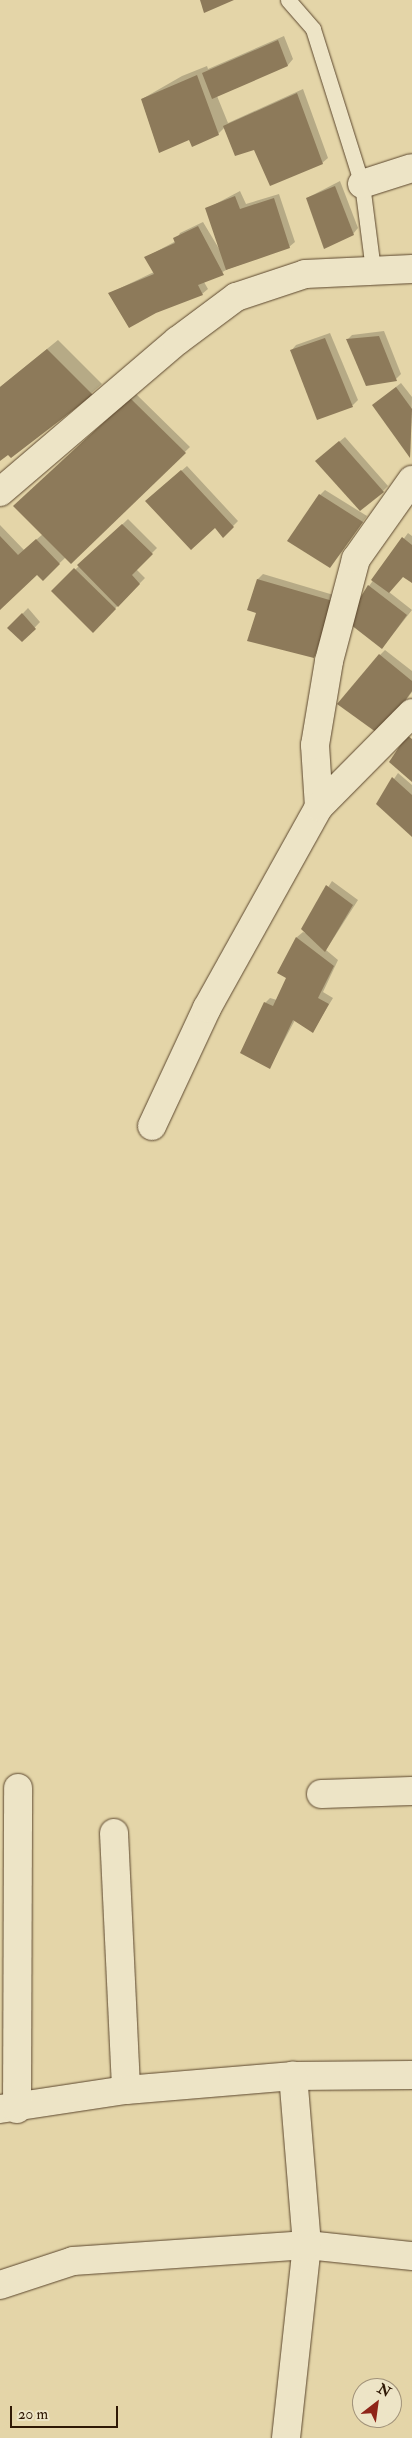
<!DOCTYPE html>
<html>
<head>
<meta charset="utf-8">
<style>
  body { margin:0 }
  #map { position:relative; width:412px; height:2438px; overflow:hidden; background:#e4d5a8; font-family:"IM FELL Double Pica",serif }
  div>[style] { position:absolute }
  .shadow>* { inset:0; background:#0003 }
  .building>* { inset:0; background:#8d7a5a }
  .roads { filter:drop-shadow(0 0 1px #5c472e) drop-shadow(0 0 1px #5c472e) }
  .lane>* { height:15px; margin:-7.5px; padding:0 7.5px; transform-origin:7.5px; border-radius:7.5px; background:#ede4c6 }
  .street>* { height:28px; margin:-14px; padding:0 14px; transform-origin:14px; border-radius:14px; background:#ede4c6 }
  span { translate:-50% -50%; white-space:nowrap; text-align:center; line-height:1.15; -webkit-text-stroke:4px #ede4c6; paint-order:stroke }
  .north { position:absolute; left:352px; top:2378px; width:50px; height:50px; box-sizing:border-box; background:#ede4c6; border:1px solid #a19279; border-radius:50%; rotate:30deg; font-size:14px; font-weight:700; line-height:20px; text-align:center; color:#2f1805 }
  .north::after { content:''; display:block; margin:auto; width:18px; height:22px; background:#8f2418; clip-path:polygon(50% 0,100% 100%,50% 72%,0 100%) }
  .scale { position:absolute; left:10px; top:2406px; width:108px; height:22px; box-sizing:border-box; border:2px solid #2f1805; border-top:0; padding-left:6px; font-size:15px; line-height:18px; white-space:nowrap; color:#2f1805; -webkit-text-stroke:4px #ede4c6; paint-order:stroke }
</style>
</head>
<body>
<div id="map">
  <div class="shadow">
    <div style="clip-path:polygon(284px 36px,293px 59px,288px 65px,217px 96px,228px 123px,303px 89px,328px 158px,322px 163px,254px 148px,225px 127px,218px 134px,190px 139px,142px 99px,182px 76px,207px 66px,208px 69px)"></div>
    <div style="clip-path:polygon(340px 181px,358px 228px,353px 234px,307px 198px)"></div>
    <div style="clip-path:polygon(240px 191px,246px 204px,279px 194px,295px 242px,289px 247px,228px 269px,204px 282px,208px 289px,202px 294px,110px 293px,154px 272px,146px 257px,176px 241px,180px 233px,203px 222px,221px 252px,206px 209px)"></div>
    <div style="clip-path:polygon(384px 331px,401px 374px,396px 379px,347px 340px,352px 335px)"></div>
    <div style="clip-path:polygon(330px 333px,358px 400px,353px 405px,318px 418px,291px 351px,296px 345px)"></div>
    <div style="clip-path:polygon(58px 340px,102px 384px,62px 418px,0 460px,0 387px)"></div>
    <div style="clip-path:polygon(401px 383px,412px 397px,410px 457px,373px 405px)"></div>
    <div style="clip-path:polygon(136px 394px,190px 447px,71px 562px,66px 557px,43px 579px,37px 573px,0 608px,0 525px,24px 550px,43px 534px,15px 506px)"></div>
    <div style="clip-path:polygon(345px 437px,388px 486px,383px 491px,322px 456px)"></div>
    <div style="clip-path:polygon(187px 466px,238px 521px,223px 536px,215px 527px,152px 496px)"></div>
    <div style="clip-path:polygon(325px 490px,367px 516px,330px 567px,320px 495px)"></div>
    <div style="clip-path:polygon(128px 519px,157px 548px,136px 569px,145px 578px,93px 631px,53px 591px)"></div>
    <div style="clip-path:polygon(408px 533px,412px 536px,412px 582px,404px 575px,389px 592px,412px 610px,382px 648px,369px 586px)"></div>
    <div style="clip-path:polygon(263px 574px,337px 596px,319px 651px,314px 657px,258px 612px,258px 579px)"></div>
    <div style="clip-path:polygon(28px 608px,40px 622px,22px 641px,9px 628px)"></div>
    <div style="clip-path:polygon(385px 650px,412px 671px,412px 692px,385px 728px,380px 655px)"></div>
    <div style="clip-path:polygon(398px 773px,412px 785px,412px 835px,377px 804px)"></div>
    <div style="clip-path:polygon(332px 881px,358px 900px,326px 950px,338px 960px,323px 992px,333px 998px,313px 1031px,295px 1020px,270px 1067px,265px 1003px,270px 998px,277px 1000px,288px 978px,278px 973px,297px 937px,303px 932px,308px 934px,302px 929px)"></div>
  </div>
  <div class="building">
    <div style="clip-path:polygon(200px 0,234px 0,204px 13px)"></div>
    <div style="clip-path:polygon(278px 40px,288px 66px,212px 99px,202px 73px)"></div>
    <div style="clip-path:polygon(197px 75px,219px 135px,192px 147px,189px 140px,159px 153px,141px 99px)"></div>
    <div style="clip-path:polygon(297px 93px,323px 164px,270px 186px,254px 150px,235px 156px,223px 126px)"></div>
    <div style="clip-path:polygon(335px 186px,354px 235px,324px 249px,306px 198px)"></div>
    <div style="clip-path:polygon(235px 196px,240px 209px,274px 198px,290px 248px,226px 270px,205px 208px)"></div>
    <div style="clip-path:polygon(198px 226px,224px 275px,198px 285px,203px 295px,156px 313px,129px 328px,108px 293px,154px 274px,144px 257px,175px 243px,173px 238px)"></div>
    <div style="clip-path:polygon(379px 336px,397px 381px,366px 386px,346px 339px)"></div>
    <div style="clip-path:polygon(325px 338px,353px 407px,317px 420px,290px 350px)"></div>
    <div style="clip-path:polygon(47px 349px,93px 395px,11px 458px,8px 455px,0 461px,0 387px)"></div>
    <div style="clip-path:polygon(396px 387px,412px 409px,410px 458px,372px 405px)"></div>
    <div style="clip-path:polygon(130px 398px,186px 453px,71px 564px,13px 506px)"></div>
    <div style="clip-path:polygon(339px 441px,384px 492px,360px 511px,315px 461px)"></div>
    <div style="clip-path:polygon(181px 470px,234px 527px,223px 538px,215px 528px,191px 550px,145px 501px)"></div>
    <div style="clip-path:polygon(319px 494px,363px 522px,330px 568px,287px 541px)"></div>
    <div style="clip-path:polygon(122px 524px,153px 554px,132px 575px,140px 584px,118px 607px,77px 565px)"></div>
    <div style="clip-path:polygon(0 536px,18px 555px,36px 539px,60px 564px,43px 581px,37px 575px,0 610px)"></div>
    <div style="clip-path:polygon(402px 537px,412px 545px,412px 583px,403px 577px,389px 593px,371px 580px)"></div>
    <div style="clip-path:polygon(74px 568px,116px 609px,93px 633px,51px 591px)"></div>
    <div style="clip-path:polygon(257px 579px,333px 601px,314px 658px,247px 641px,256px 613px,247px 610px)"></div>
    <div style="clip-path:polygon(368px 585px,407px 615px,382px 649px,346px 621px)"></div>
    <div style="clip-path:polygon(22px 613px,36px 629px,22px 642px,7px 628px)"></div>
    <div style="clip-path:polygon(379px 654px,412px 681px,412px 691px,380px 735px,337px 704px)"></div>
    <div style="clip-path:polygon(407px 735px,412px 739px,412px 782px,389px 762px)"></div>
    <div style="clip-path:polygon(392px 777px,412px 795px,412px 837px,376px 804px)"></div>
    <div style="clip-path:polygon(326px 885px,353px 905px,325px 952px,301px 929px)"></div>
    <div style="clip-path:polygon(296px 937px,334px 966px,318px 998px,329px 1004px,313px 1033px,293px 1020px,270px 1069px,240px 1053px,264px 1002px,273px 1006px,286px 978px,277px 973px)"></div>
  </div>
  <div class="roads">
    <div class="lane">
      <div style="left:288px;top:0;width:38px;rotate:49deg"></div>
      <div style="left:313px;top:29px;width:163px;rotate:72.5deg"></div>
      <div style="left:362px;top:184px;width:87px;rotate:82.7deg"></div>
    </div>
    <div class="street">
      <div style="left:362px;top:184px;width:52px;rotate:-17.7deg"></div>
      <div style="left:0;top:492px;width:233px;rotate:-40.5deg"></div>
      <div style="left:177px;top:341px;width:74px;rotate:-36.7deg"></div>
      <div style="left:236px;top:297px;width:73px;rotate:-18.4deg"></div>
      <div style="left:305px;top:274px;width:107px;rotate:-2.7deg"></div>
      <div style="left:319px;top:807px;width:62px;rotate:-93.7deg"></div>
      <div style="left:315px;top:745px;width:85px;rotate:-80.5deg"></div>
      <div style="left:329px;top:661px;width:106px;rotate:-75.2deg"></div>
      <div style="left:356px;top:559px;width:97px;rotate:-54.7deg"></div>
      <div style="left:152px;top:1126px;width:130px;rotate:-65deg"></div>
      <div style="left:207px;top:1008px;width:230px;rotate:-60.9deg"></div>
      <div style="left:319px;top:807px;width:132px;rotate:-45.3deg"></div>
      <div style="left:321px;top:1794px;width:91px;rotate:-1.9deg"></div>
      <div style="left:114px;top:1833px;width:257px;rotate:87.3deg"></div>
      <div style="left:0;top:2109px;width:127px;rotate:-8.6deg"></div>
      <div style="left:126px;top:2090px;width:168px;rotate:-4.8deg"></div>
      <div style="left:293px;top:2076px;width:119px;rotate:-0.5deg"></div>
      <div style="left:17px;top:2109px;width:321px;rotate:-89.8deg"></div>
      <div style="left:0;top:2285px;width:77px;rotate:-18.2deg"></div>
      <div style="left:73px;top:2261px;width:235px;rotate:-3.9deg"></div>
      <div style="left:307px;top:2245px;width:106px;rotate:6deg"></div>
      <div style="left:286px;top:2438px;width:194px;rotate:-83.8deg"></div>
      <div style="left:307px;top:2245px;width:170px;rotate:-94.7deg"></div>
    </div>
  </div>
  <div class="north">N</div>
  <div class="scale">20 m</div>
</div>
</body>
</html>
